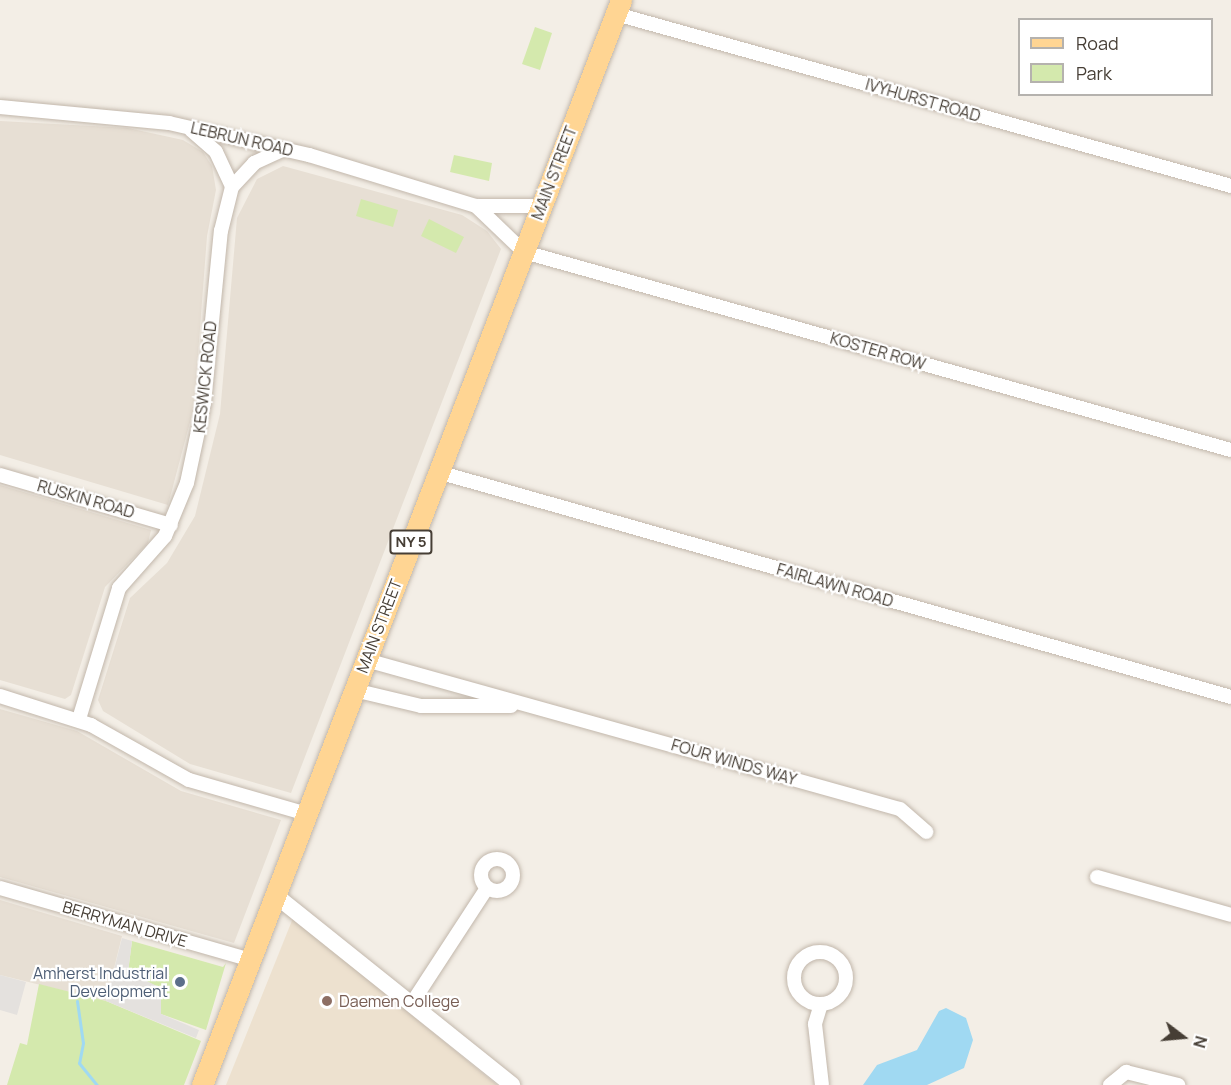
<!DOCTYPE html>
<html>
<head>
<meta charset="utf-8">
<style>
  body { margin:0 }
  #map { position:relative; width:1231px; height:1085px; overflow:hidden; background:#f3eee6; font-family:Manrope,sans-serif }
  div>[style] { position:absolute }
  .residential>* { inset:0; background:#e7dfd4 }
  .education>* { inset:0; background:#ede1cf }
  .green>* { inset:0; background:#d4e9ad }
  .parking>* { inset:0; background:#e4e1de }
  .water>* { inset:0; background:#a0d9f2 }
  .stream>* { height:3px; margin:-1.5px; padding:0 1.5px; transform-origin:1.5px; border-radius:1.5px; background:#a0d9f2 }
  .roads { filter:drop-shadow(0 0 2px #c2b7ab) drop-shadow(0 0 2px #c2b7ab) }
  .minor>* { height:14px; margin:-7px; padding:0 7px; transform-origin:7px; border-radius:7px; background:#fff }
  .minor>.ring { margin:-7px; padding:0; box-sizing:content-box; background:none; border:14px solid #fff; border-radius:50% }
  .tertiary>* { height:16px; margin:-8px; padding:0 8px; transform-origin:8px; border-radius:8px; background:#fff }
  .primary>* { height:21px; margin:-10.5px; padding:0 10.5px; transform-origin:10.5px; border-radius:10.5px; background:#ffd593 }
  .dots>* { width:16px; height:16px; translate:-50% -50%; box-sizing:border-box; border:3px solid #fff; border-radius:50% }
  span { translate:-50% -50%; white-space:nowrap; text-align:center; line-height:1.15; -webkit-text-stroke:4.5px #fff; paint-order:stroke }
  .shield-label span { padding:2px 4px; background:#fff; border:2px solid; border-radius:4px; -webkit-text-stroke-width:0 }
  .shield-label { font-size:15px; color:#463e35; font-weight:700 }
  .street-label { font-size:16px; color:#463e35 }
  .service-label { font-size:16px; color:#4e5e75 }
  .right { translate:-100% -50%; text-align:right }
  .education-label { font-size:16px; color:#785e54 }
  .left { translate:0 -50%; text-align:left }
  .legend { position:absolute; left:1018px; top:18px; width:195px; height:78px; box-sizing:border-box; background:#fff; border:2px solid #b5b2ae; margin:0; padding:8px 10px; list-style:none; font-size:18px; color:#463e35 }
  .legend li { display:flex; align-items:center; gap:12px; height:30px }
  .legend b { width:30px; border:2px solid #b5b2ae }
  .north { position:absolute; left:1153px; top:1007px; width:60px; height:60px; -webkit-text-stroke:4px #fff; paint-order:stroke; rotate:106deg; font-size:16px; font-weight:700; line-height:24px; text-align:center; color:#463e35 }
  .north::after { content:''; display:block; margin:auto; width:21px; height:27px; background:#463e35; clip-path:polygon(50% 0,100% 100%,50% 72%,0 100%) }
</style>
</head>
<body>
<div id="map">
  <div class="residential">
    <div style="clip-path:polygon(0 121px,128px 128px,183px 140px,203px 152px,212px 166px,216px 190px,207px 236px,194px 407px,168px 505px,0 455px)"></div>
    <div style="clip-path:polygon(283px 166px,462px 215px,487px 231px,501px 249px,291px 793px,190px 764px,103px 711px,98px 700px,130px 598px,167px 563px,195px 516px,220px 414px,237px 218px,257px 179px)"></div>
    <div style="clip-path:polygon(0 485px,151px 530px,148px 543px,105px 587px,71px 695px,65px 699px,0 680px)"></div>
    <div style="clip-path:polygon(0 709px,77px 731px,181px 791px,281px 820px,234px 943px,0 877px)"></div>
    <div style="clip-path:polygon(0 900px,122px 936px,106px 1001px,0 975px)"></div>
  </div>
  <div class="education">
    <div style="clip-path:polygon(293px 918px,497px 1085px,226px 1085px)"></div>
  </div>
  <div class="green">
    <div style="clip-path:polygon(535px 27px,552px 33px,540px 70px,522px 64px)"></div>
    <div style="clip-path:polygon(454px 155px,492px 163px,489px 181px,450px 172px)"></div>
    <div style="clip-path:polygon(361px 199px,398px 210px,393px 227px,356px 216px)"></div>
    <div style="clip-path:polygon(429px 219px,464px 237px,456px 253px,421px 236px)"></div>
    <div style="clip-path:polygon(132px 941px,223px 967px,226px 963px,206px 1030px,161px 1014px,160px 988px,128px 972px)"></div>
    <div style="clip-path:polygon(39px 984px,106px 1001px,201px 1041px,184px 1085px,7px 1085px,20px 1043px,27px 1045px)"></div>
  </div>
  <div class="parking">
    <div style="clip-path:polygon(122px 938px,132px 941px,128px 972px,161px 988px,161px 1014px,199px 1030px,196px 1038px,106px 1001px)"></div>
    <div style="clip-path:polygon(0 975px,26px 982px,17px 1015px,0 1010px)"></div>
  </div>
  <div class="water">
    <div style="clip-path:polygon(946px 1008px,966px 1018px,973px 1040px,964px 1068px,927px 1085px,863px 1085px,877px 1065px,917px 1050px,939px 1011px)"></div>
  </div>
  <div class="stream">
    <div style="left:77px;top:1001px;width:42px;rotate:81.9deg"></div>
    <div style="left:83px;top:1043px;width:20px;rotate:101deg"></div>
    <div style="left:79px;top:1063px;width:28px;rotate:51deg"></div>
  </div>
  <div class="roads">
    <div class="minor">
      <div style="left:616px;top:14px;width:639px;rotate:15.62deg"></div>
      <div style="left:0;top:107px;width:170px;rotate:5.4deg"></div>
      <div style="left:169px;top:123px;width:144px;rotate:12.9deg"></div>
      <div style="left:309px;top:155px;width:175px;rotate:17deg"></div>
      <div style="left:476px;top:206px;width:64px"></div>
      <div style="left:191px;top:130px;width:33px;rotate:41deg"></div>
      <div style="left:216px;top:152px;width:38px;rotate:65deg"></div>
      <div style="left:476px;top:206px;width:66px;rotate:43.8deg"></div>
      <div style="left:524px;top:252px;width:734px;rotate:15.65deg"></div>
      <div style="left:438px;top:472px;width:824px;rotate:15.84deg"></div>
      <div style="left:0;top:475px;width:178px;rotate:16.3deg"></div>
      <div style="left:366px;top:660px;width:554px;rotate:15.59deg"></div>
      <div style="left:900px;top:809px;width:35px;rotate:41deg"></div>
      <div style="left:354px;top:690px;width:69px;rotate:13.4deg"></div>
      <div style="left:421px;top:706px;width:90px"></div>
      <div style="left:0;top:696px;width:96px;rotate:17.7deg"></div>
      <div style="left:91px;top:725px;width:112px;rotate:29.3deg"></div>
      <div style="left:189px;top:780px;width:123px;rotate:16.1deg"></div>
      <div style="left:79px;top:719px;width:137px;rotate:-73deg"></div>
      <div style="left:119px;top:588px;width:69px;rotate:-48.5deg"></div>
      <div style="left:165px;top:536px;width:57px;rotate:-67.5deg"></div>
      <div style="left:187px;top:483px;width:82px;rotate:-78deg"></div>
      <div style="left:204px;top:403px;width:173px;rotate:-84.4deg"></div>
      <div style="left:221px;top:231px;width:45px;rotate:-76deg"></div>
      <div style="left:232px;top:187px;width:33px;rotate:-47deg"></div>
      <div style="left:254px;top:163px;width:33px;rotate:-25deg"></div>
      <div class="ring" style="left:481px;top:859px;width:18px;height:18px"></div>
      <div style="left:1097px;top:877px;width:139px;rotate:15.8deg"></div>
      <div style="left:0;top:888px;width:261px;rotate:16deg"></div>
      <div class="ring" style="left:794px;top:952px;width:38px;height:38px"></div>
      <div style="left:412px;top:1003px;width:137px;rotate:-56.9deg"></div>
      <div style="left:821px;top:1004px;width:21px;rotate:107deg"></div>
      <div style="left:815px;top:1024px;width:61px;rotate:83.5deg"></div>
      <div style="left:1110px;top:1085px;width:21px;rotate:-39deg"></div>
      <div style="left:1126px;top:1072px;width:54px;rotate:14deg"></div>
    </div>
    <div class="tertiary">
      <div style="left:275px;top:895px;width:304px;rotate:38.7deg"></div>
    </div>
    <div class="primary">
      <div style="left:202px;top:1085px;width:1163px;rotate:-68.88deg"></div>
    </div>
  </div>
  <div class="dots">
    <div style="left:180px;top:982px;background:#5c6f8a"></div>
    <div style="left:327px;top:1001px;background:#8d6e63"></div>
  </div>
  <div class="shield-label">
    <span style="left:411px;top:542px">NY 5</span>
  </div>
  <div class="street-label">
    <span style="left:923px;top:100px;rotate:16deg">IVYHURST ROAD</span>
    <span style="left:242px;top:139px;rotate:13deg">LEBRUN ROAD</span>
    <span style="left:554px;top:173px;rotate:-69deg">MAIN STREET</span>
    <span style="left:878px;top:351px;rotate:16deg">KOSTER ROW</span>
    <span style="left:205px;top:377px;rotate:-84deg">KESWICK ROAD</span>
    <span style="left:86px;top:499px;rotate:16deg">RUSKIN ROAD</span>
    <span style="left:835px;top:585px;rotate:16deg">FAIRLAWN ROAD</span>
    <span style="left:379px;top:626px;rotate:-69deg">MAIN STREET</span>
    <span style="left:734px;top:762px;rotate:16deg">FOUR WINDS WAY</span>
    <span style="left:125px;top:924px;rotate:16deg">BERRYMAN DRIVE</span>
  </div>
  <div class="service-label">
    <span class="right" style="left:168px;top:982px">Amherst Industrial<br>Development</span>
  </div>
  <div class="education-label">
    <span class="left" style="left:339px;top:1001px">Daemen College</span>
  </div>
  <ul class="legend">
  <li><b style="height:8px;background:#ffd593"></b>Road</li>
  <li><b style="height:16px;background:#d4e9ad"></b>Park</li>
  </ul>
  <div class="north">N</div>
</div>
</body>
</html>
